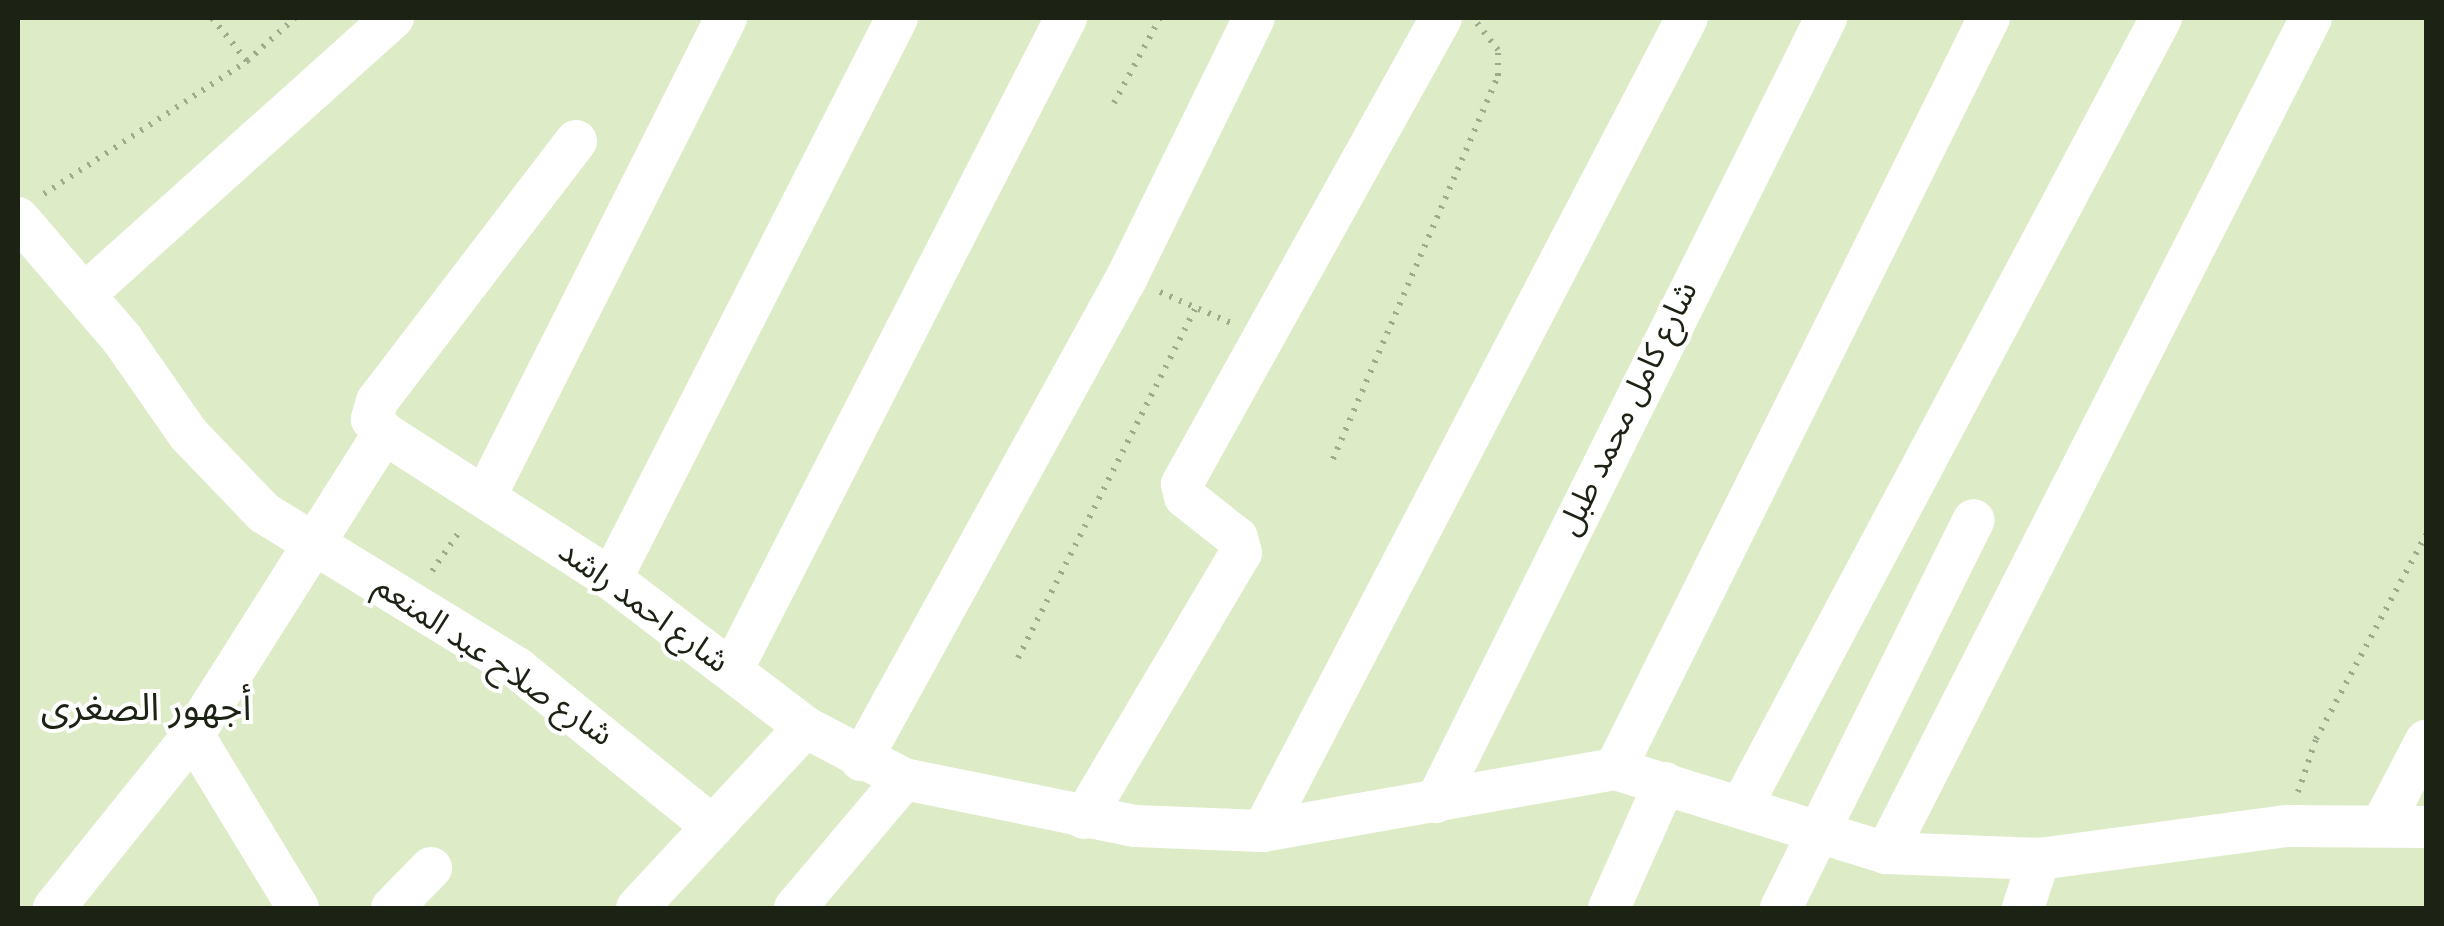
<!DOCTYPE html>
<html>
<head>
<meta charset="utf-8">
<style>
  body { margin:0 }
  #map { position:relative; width:2444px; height:926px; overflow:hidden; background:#ddecc6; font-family:"Times New Roman","Noto Sans Arabic",serif }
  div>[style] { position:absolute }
  .path>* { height:6px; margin-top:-3px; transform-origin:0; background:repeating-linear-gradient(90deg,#9fab8c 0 2.5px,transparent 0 10.5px) }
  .minor>* { height:42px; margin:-21px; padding:0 21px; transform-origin:21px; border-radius:21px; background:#fff }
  span { translate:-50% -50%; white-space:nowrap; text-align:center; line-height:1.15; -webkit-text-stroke:8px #fff; paint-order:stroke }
  .street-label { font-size:32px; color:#1c2214 }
  .quarter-label { font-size:38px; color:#1c2214 }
  .frame { position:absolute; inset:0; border:20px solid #1c2214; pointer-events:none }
</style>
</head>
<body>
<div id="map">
  <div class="path">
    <div style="left:212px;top:18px;width:55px;rotate:50.9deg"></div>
    <div style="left:1114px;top:103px;width:97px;rotate:-61.6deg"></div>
    <div style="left:44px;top:194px;width:243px;rotate:-33.2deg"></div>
    <div style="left:247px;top:61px;width:64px;rotate:-41.9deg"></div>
    <div style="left:1160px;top:292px;width:77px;rotate:23.6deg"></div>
    <div style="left:1333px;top:459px;width:417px;rotate:-66.7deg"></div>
    <div style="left:1498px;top:76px;width:26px;rotate:-90deg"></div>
    <div style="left:1498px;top:50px;width:34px;rotate:-128deg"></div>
    <div style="left:432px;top:571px;width:52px;rotate:-55.1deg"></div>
    <div style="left:1018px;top:658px;width:394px;rotate:-63.1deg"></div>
    <div style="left:2298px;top:792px;width:56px;rotate:-71.2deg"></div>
    <div style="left:2316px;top:739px;width:232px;rotate:-61.7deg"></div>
  </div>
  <div class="minor">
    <div style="left:576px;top:141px;width:327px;rotate:127.4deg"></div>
    <div style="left:377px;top:401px;width:19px;rotate:106deg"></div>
    <div style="left:372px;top:419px;width:18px;rotate:49deg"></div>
    <div style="left:384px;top:433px;width:270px;rotate:32.7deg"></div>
    <div style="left:611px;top:579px;width:244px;rotate:37.3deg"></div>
    <div style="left:805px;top:727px;width:112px;rotate:27.7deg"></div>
    <div style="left:904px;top:779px;width:236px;rotate:11.5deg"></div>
    <div style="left:1135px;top:826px;width:128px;rotate:2.2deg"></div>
    <div style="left:1263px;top:831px;width:357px;rotate:-10deg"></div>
    <div style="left:1615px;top:769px;width:284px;rotate:17.2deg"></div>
    <div style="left:1886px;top:853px;width:153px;rotate:2.2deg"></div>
    <div style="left:2039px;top:859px;width:249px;rotate:-7.6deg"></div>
    <div style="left:2286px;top:826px;width:140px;rotate:0.4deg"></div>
    <div style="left:18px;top:218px;width:160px;rotate:49.3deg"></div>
    <div style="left:122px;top:339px;width:117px;rotate:55.1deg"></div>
    <div style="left:189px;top:435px;width:108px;rotate:46.1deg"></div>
    <div style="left:264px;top:513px;width:297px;rotate:31.5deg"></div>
    <div style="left:517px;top:668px;width:252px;rotate:39deg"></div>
    <div style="left:85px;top:294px;width:414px;rotate:-41.9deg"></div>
    <div style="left:486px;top:495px;width:534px;rotate:-63.29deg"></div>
    <div style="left:611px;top:579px;width:630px;rotate:-62.99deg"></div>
    <div style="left:732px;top:670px;width:733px;rotate:-62.88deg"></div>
    <div style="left:193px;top:735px;width:202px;rotate:58.7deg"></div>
    <div style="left:861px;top:760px;width:551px;rotate:-61.16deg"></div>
    <div style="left:1127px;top:277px;width:288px;rotate:-63.9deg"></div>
    <div style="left:1615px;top:769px;width:839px;rotate:-63.53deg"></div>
    <div style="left:1436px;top:802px;width:876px;rotate:-63.55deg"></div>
    <div style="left:1741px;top:807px;width:894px;rotate:-61.97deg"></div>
    <div style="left:1084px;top:818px;width:308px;rotate:-59.4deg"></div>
    <div style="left:1241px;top:553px;width:16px;rotate:-105deg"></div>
    <div style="left:1237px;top:538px;width:66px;rotate:-141.7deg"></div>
    <div style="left:1185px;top:497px;width:13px;rotate:-103deg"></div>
    <div style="left:1182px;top:484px;width:533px;rotate:-60.93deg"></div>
    <div style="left:2382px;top:825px;width:95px;rotate:-62.4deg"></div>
    <div style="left:1263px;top:831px;width:917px;rotate:-62.46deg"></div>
    <div style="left:1886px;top:853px;width:937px;rotate:-63.02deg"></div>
    <div style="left:54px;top:908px;width:222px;rotate:-51.2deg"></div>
    <div style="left:193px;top:735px;width:357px;rotate:-57.7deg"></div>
    <div style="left:392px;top:908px;width:56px;rotate:-45.7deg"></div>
    <div style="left:637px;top:908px;width:247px;rotate:-47.1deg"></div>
    <div style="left:795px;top:908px;width:169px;rotate:-49.8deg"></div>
    <div style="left:1609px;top:908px;width:137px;rotate:-65.9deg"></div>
    <div style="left:1781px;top:908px;width:433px;rotate:-63.6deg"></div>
    <div style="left:2023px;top:908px;width:52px;rotate:-71.9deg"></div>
  </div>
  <div class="street-label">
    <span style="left:1627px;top:408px;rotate:-64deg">شارع كامل محمد طبل</span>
    <span style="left:644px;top:606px;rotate:36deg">شارع احمد راشد</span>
    <span style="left:494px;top:660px;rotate:34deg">شارع صلاح عبد المنعم</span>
  </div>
  <div class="quarter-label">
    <span style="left:146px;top:708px">أجهور الصغرى</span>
  </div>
  <div class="frame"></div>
</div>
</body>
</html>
